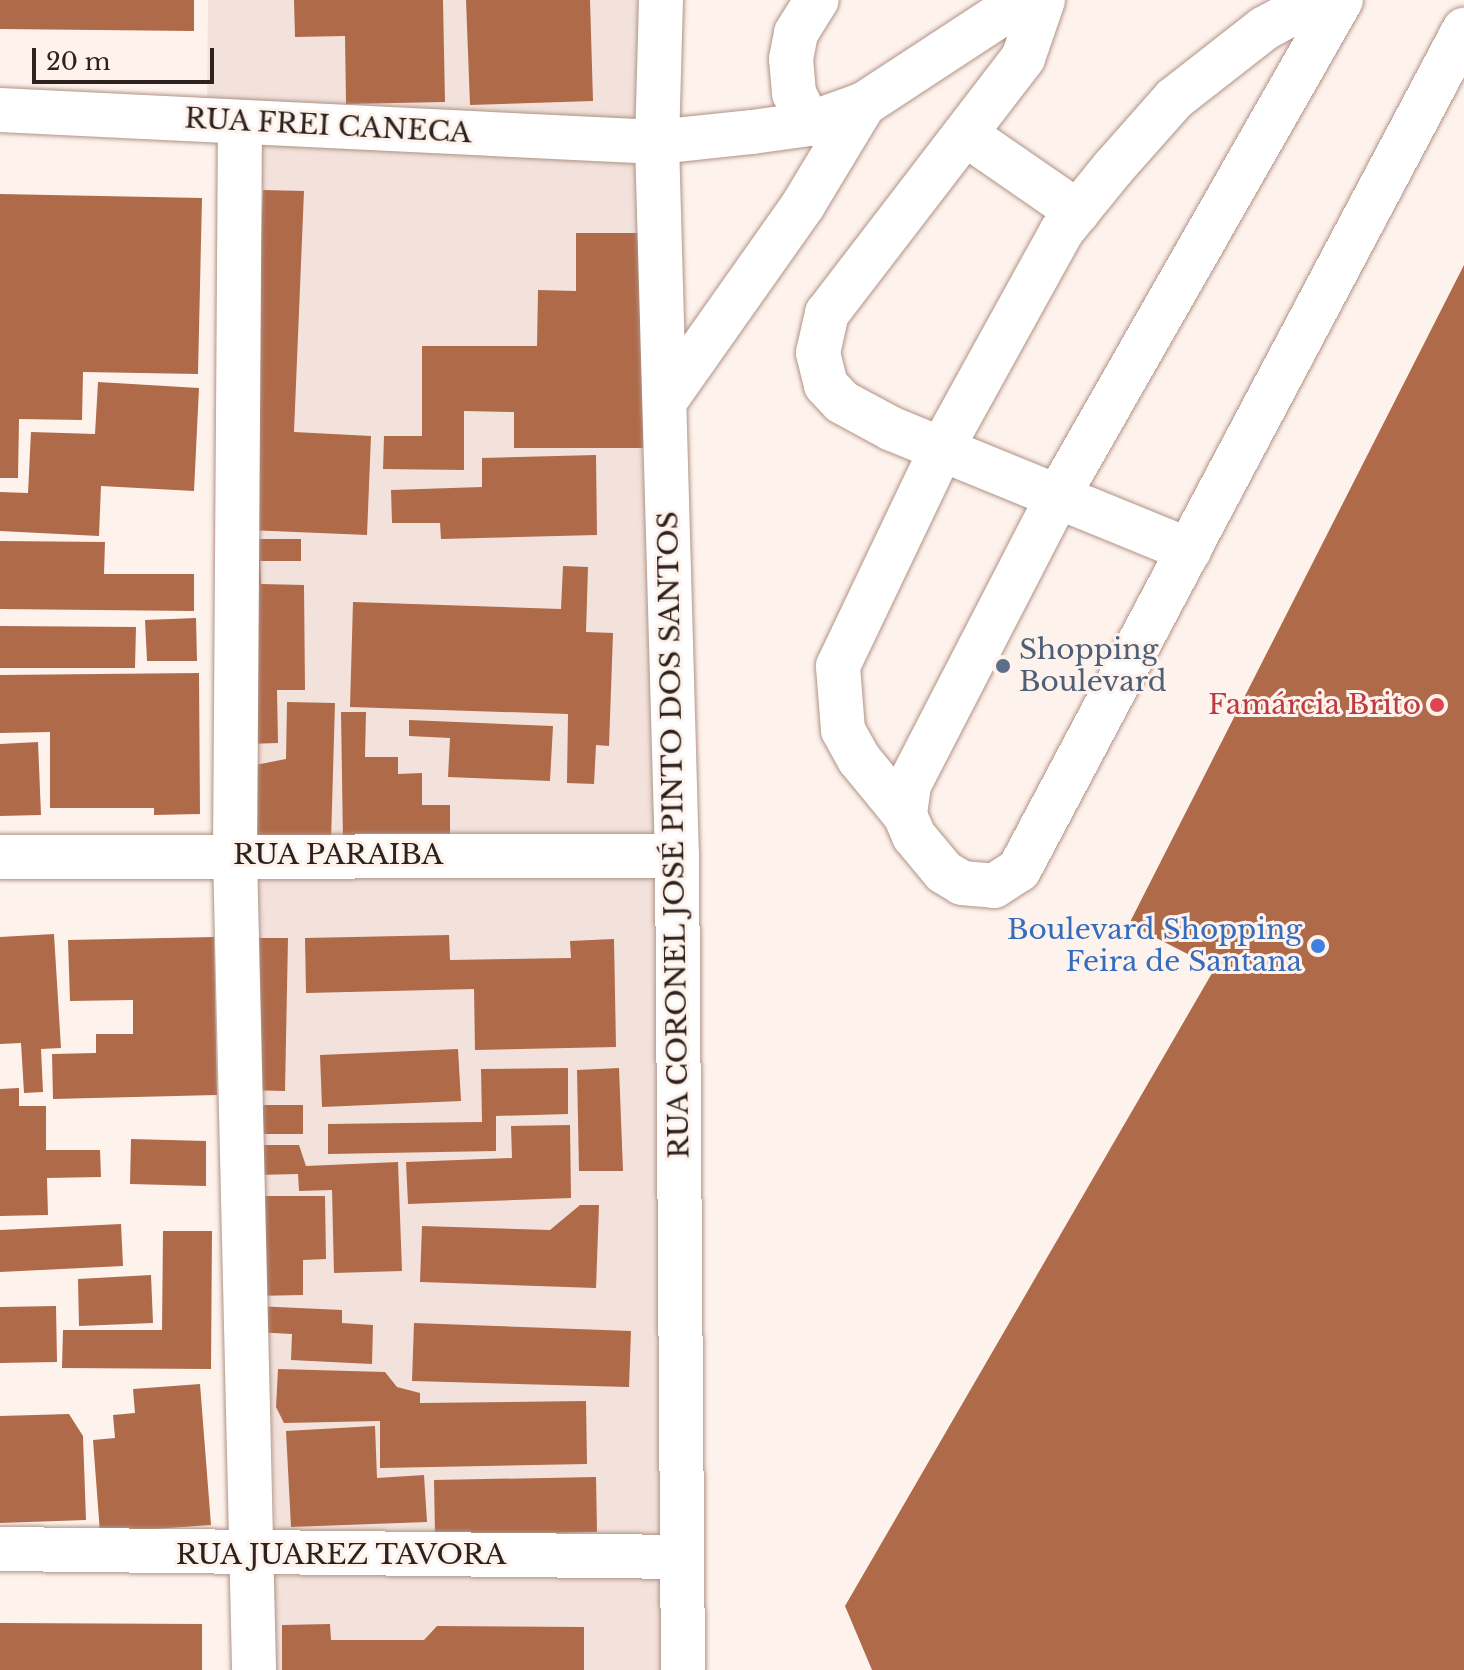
<!DOCTYPE html>
<html>
<head>
<meta charset="utf-8">
<style>
  body { margin:0 }
  #map { position:relative; width:1464px; height:1670px; overflow:hidden; background:#fef2ec; font-family:"Libre Baskerville",serif }
  div>[style] { position:absolute }
  .built>* { inset:0; background:#f2e2db }
  .building>* { inset:0; background:#af6a4a }
  .roads { filter:drop-shadow(0 0 2px #af9386) drop-shadow(0 0 2px #af9386) }
  .minor>* { height:44px; margin:-22px; padding:0 22px; transform-origin:22px; border-radius:22px; background:#fff }
  .dots>* { width:22px; height:22px; translate:-50% -50%; box-sizing:border-box; border:4px solid #fef2ec; border-radius:50% }
  span { translate:-50% -50%; white-space:nowrap; text-align:center; line-height:1.15; -webkit-text-stroke:6px #fef2ec; paint-order:stroke }
  .street-label { font-size:28px; color:#2d221d }
  .service-label { font-size:28px; color:#4e5e75 }
  .left { translate:0 -50%; text-align:left }
  .health-label { font-size:28px; color:#be3a42 }
  .right { translate:-100% -50%; text-align:right }
  .shop-label { font-size:28px; color:#366cbe }
  .scale { position:absolute; left:32px; top:48px; width:182px; height:36px; box-sizing:border-box; border:4px solid #2d221d; border-top:0; padding-left:10px; font-size:24px; line-height:28px; white-space:nowrap; color:#2d221d; -webkit-text-stroke:6px #fef2ec; paint-order:stroke }
</style>
</head>
<body>
<div id="map">
  <div class="built">
    <div style="clip-path:polygon(208px 0,638px 0,637px 125px,207px 113px)"></div>
    <div style="clip-path:polygon(259px 142px,637px 163px,654px 836px,242px 847px,263px 190px)"></div>
    <div style="clip-path:polygon(654px 875px,662px 1539px,276px 1544px,252px 877px)"></div>
    <div style="clip-path:polygon(662px 1570px,663px 1670px,263px 1670px,264px 1576px)"></div>
  </div>
  <div class="building">
    <div style="clip-path:polygon(0 0,194px 0,194px 31px,0 29px)"></div>
    <div style="clip-path:polygon(294px 0,443px 0,445px 102px,346px 104px,345px 36px,295px 37px)"></div>
    <div style="clip-path:polygon(466px 0,590px 0,593px 101px,470px 105px)"></div>
    <div style="clip-path:polygon(263px 190px,304px 191px,294px 432px,371px 436px,367px 535px,249px 530px)"></div>
    <div style="clip-path:polygon(0 194px,202px 198px,198px 374px,83px 372px,82px 420px,19px 419px,18px 478px,0 478px)"></div>
    <div style="clip-path:polygon(576px 233px,645px 233px,645px 448px,514px 448px,514px 412px,464px 411px,464px 470px,383px 469px,384px 436px,422px 436px,422px 346px,537px 346px,538px 290px,576px 291px)"></div>
    <div style="clip-path:polygon(1464px 265px,1464px 1670px,872px 1670px,845px 1606px,1215px 968px,1129px 924px)"></div>
    <div style="clip-path:polygon(98px 382px,199px 388px,194px 491px,101px 486px,99px 536px,0 531px,0 492px,28px 493px,31px 432px,95px 434px)"></div>
    <div style="clip-path:polygon(596px 455px,597px 535px,441px 539px,440px 523px,392px 523px,391px 490px,482px 487px,482px 458px)"></div>
    <div style="clip-path:polygon(245px 539px,301px 539px,301px 561px,260px 561px,261px 584px,304px 585px,305px 690px,277px 690px,278px 743px,246px 744px)"></div>
    <div style="clip-path:polygon(0 541px,105px 542px,104px 574px,194px 574px,194px 611px,0 609px)"></div>
    <div style="clip-path:polygon(563px 566px,588px 567px,586px 632px,613px 633px,609px 746px,596px 745px,594px 784px,567px 783px,568px 714px,350px 707px,353px 602px,561px 609px)"></div>
    <div style="clip-path:polygon(196px 618px,197px 661px,147px 661px,145px 620px)"></div>
    <div style="clip-path:polygon(0 626px,136px 627px,135px 668px,0 668px)"></div>
    <div style="clip-path:polygon(199px 673px,200px 814px,154px 815px,154px 808px,50px 808px,50px 732px,0 733px,0 675px)"></div>
    <div style="clip-path:polygon(287px 702px,335px 703px,331px 842px,244px 839px,245px 767px,286px 759px)"></div>
    <div style="clip-path:polygon(341px 712px,366px 712px,365px 757px,398px 757px,398px 774px,422px 773px,422px 805px,450px 805px,450px 840px,343px 841px)"></div>
    <div style="clip-path:polygon(409px 720px,553px 726px,550px 781px,448px 777px,450px 738px,409px 736px)"></div>
    <div style="clip-path:polygon(38px 742px,41px 815px,0 816px,0 744px)"></div>
    <div style="clip-path:polygon(54px 934px,61px 1048px,41px 1049px,43px 1092px,24px 1093px,21px 1043px,0 1044px,0 937px)"></div>
    <div style="clip-path:polygon(449px 935px,450px 960px,571px 958px,570px 941px,614px 939px,616px 1047px,475px 1050px,474px 989px,306px 993px,305px 938px)"></div>
    <div style="clip-path:polygon(214px 937px,217px 1095px,53px 1099px,52px 1054px,96px 1053px,96px 1034px,133px 1034px,133px 1000px,70px 1001px,68px 940px)"></div>
    <div style="clip-path:polygon(248px 938px,288px 938px,285px 1091px,246px 1090px)"></div>
    <div style="clip-path:polygon(458px 1049px,461px 1101px,322px 1107px,320px 1055px)"></div>
    <div style="clip-path:polygon(568px 1068px,568px 1114px,496px 1116px,496px 1151px,328px 1154px,328px 1124px,482px 1122px,481px 1069px)"></div>
    <div style="clip-path:polygon(619px 1068px,623px 1171px,579px 1171px,577px 1070px)"></div>
    <div style="clip-path:polygon(19px 1088px,19px 1106px,46px 1106px,46px 1150px,100px 1150px,101px 1177px,47px 1178px,48px 1215px,0 1216px,0 1089px)"></div>
    <div style="clip-path:polygon(250px 1105px,303px 1105px,303px 1134px,250px 1134px)"></div>
    <div style="clip-path:polygon(570px 1125px,571px 1198px,408px 1204px,406px 1162px,512px 1158px,511px 1126px)"></div>
    <div style="clip-path:polygon(131px 1139px,206px 1141px,206px 1186px,130px 1184px)"></div>
    <div style="clip-path:polygon(255px 1145px,299px 1145px,306px 1166px,398px 1162px,402px 1271px,334px 1273px,332px 1190px,299px 1191px,298px 1174px,256px 1175px)"></div>
    <div style="clip-path:polygon(252px 1196px,325px 1196px,326px 1259px,303px 1260px,303px 1295px,254px 1296px)"></div>
    <div style="clip-path:polygon(580px 1205px,599px 1205px,596px 1288px,420px 1282px,422px 1226px,550px 1230px)"></div>
    <div style="clip-path:polygon(121px 1224px,123px 1266px,0 1272px,0 1230px)"></div>
    <div style="clip-path:polygon(163px 1231px,212px 1231px,211px 1369px,62px 1368px,63px 1330px,162px 1330px)"></div>
    <div style="clip-path:polygon(151px 1275px,153px 1323px,79px 1326px,78px 1279px)"></div>
    <div style="clip-path:polygon(56px 1306px,57px 1362px,0 1363px,0 1307px)"></div>
    <div style="clip-path:polygon(255px 1306px,342px 1310px,342px 1323px,373px 1325px,372px 1364px,291px 1360px,292px 1334px,254px 1332px)"></div>
    <div style="clip-path:polygon(414px 1323px,631px 1331px,629px 1387px,412px 1381px)"></div>
    <div style="clip-path:polygon(278px 1369px,385px 1372px,397px 1387px,420px 1393px,420px 1403px,586px 1401px,587px 1464px,380px 1468px,380px 1421px,284px 1423px,276px 1407px)"></div>
    <div style="clip-path:polygon(200px 1384px,211px 1525px,100px 1533px,93px 1440px,115px 1438px,113px 1415px,135px 1413px,133px 1389px)"></div>
    <div style="clip-path:polygon(69px 1414px,83px 1436px,86px 1520px,0 1523px,0 1416px)"></div>
    <div style="clip-path:polygon(375px 1426px,377px 1478px,424px 1475px,427px 1522px,291px 1527px,286px 1431px)"></div>
    <div style="clip-path:polygon(596px 1477px,597px 1532px,435px 1535px,434px 1480px)"></div>
    <div style="clip-path:polygon(0 1623px,202px 1624px,202px 1670px,0 1670px)"></div>
    <div style="clip-path:polygon(330px 1624px,331px 1640px,424px 1640px,437px 1626px,584px 1627px,584px 1670px,282px 1670px,282px 1625px)"></div>
  </div>
  <div class="roads">
    <div class="minor">
      <div style="left:661px;top:0;width:142px;rotate:91.6deg"></div>
      <div style="left:657px;top:142px;width:714px;rotate:88.4deg"></div>
      <div style="left:677px;top:856px;width:814px;rotate:89.58deg"></div>
      <div style="left:1043px;top:0;width:61px;rotate:109deg"></div>
      <div style="left:1023px;top:58px;width:322px;rotate:127.5deg"></div>
      <div style="left:827px;top:313px;width:41px;rotate:102.7deg"></div>
      <div style="left:818px;top:353px;width:33px;rotate:76deg"></div>
      <div style="left:826px;top:385px;width:23px;rotate:47deg"></div>
      <div style="left:842px;top:402px;width:57px;rotate:28.4deg"></div>
      <div style="left:892px;top:429px;width:321px;rotate:22.2deg"></div>
      <div style="left:1341px;top:0;width:571px;rotate:119.71deg"></div>
      <div style="left:1058px;top:496px;width:325px;rotate:117.3deg"></div>
      <div style="left:909px;top:785px;width:30px;rotate:98deg"></div>
      <div style="left:905px;top:815px;width:23px;rotate:67deg"></div>
      <div style="left:914px;top:836px;width:47px;rotate:50.2deg"></div>
      <div style="left:944px;top:872px;width:21px;rotate:31deg"></div>
      <div style="left:962px;top:883px;width:32px;rotate:5deg"></div>
      <div style="left:994px;top:886px;width:30px;rotate:-33deg"></div>
      <div style="left:1019px;top:870px;width:951px;rotate:-62.09deg"></div>
      <div style="left:0;top:110px;width:658px;rotate:2.79deg"></div>
      <div style="left:657px;top:142px;width:96px;rotate:-6deg"></div>
      <div style="left:752px;top:132px;width:58px;rotate:-8deg"></div>
      <div style="left:809px;top:124px;width:59px;rotate:-20deg"></div>
      <div style="left:864px;top:104px;width:190px;rotate:-33.2deg"></div>
      <div style="left:240px;top:122px;width:733px;rotate:90.39deg"></div>
      <div style="left:235px;top:855px;width:815px;rotate:88.66deg"></div>
      <div style="left:809px;top:124px;width:34px;rotate:-116deg"></div>
      <div style="left:794px;top:93px;width:34px;rotate:-95deg"></div>
      <div style="left:791px;top:59px;width:26px;rotate:-79deg"></div>
      <div style="left:796px;top:33px;width:39px;rotate:-58deg"></div>
      <div style="left:965px;top:134px;width:137px;rotate:34.6deg"></div>
      <div style="left:667px;top:398px;width:236px;rotate:-54.8deg"></div>
      <div style="left:803px;top:205px;width:118px;rotate:-58.9deg"></div>
      <div style="left:905px;top:815px;width:72px;rotate:-129.4deg"></div>
      <div style="left:859px;top:759px;width:33px;rotate:-119deg"></div>
      <div style="left:843px;top:730px;width:64px;rotate:-94.5deg"></div>
      <div style="left:838px;top:666px;width:242px;rotate:-64.5deg"></div>
      <div style="left:942px;top:448px;width:247px;rotate:-61.1deg"></div>
      <div style="left:1061px;top:232px;width:82px;rotate:-50.9deg"></div>
      <div style="left:1113px;top:168px;width:92px;rotate:-48.5deg"></div>
      <div style="left:1174px;top:99px;width:115px;rotate:-38deg"></div>
      <div style="left:1265px;top:28px;width:59px;rotate:-28.3deg"></div>
      <div style="left:0;top:857px;width:677px;rotate:-0.08deg"></div>
      <div style="left:0;top:1549px;width:682px;rotate:0.67deg"></div>
    </div>
  </div>
  <div class="dots">
    <div style="left:1003px;top:666px;background:#5c6f8a"></div>
    <div style="left:1437px;top:705px;background:#e0444e"></div>
    <div style="left:1318px;top:946px;background:#3f7fe0"></div>
  </div>
  <div class="street-label">
    <span style="left:328px;top:126px;rotate:3deg">RUA FREI CANECA</span>
    <span style="left:674px;top:835px;rotate:-91deg">RUA CORONEL JOSÉ PINTO DOS SANTOS</span>
    <span style="left:338px;top:855px">RUA PARAIBA</span>
    <span style="left:341px;top:1555px">RUA JUAREZ TAVORA</span>
  </div>
  <div class="service-label">
    <span class="left" style="left:1019px;top:666px">Shopping<br>Boulevard</span>
  </div>
  <div class="health-label">
    <span class="right" style="left:1421px;top:705px">Famárcia Brito</span>
  </div>
  <div class="shop-label">
    <span class="right" style="left:1302px;top:946px">Boulevard Shopping<br>Feira de Santana</span>
  </div>
  <div class="scale">20 m</div>
</div>
</body>
</html>
